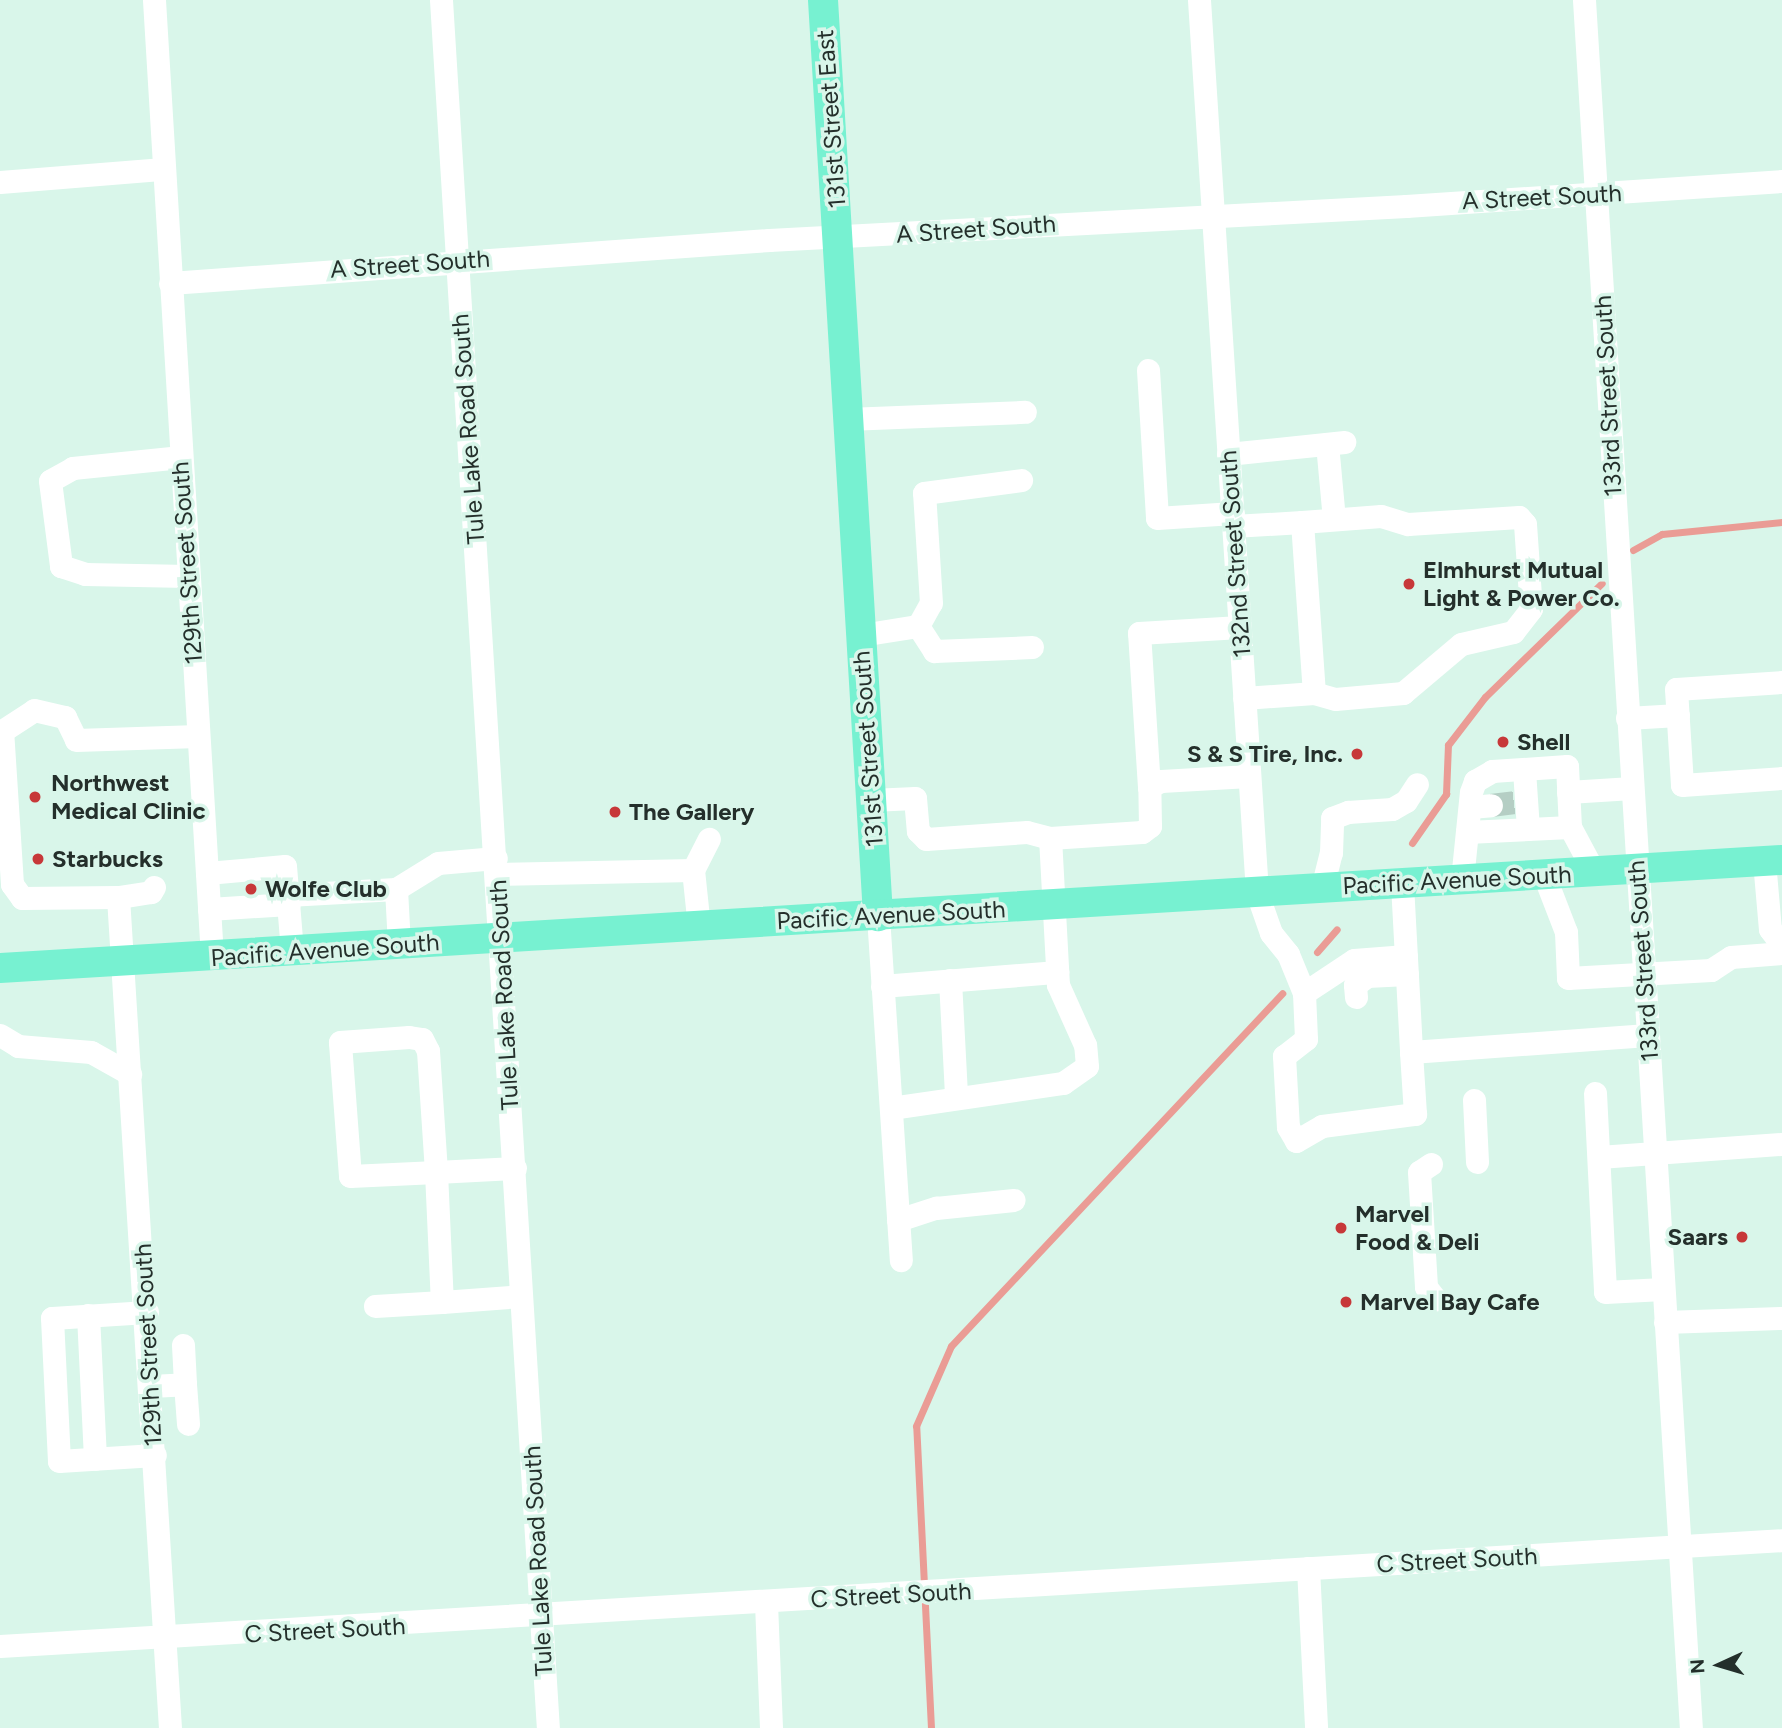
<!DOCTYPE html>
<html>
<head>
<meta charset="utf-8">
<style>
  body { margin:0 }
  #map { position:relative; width:1782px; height:1728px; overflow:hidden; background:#d9f6ea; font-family:Figtree,sans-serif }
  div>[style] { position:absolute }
  .stream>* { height:7px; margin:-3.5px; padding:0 3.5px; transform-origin:3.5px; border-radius:3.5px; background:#ea9c95 }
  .minor-tunnel>* { height:23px; margin-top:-11.5px; transform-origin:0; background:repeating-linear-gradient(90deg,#b5cec4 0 23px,transparent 0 34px) }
  .minor>* { height:23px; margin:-11.5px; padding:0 11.5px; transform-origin:11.5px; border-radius:11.5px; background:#fff }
  .major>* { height:30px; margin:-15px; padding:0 15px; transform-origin:15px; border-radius:15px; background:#77f1d1 }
  .dots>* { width:19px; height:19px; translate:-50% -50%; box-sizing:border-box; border:4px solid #d9f6ea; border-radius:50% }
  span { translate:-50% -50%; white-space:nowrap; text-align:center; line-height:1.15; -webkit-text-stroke:7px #d9f6ea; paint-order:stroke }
  .street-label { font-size:24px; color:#242f2b }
  .poi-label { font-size:24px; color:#242f2b; font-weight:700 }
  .left { translate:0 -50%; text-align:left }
  .right { translate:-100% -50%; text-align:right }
  .north { position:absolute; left:1684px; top:1630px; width:70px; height:70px; -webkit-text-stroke:5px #d9f6ea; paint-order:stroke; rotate:266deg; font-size:19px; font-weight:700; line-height:28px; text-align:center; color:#242f2b }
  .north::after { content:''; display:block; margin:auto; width:24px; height:32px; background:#242f2b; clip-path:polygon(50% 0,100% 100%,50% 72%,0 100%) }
</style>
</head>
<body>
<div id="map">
  <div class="stream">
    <div style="left:1633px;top:550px;width:33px;rotate:-29deg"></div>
    <div style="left:1662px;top:534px;width:121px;rotate:-5.7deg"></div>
    <div style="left:1412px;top:843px;width:60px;rotate:-55.2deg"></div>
    <div style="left:1446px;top:794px;width:49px;rotate:-87.7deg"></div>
    <div style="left:1448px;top:745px;width:61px;rotate:-52.4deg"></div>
    <div style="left:1485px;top:697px;width:163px;rotate:-44.3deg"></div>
    <div style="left:1317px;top:952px;width:30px;rotate:-49deg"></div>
    <div style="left:931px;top:1728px;width:302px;rotate:-92.8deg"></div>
    <div style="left:916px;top:1426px;width:87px;rotate:-66.4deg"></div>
    <div style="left:951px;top:1346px;width:484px;rotate:-46.8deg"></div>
  </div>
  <div class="minor-tunnel">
    <div style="left:1491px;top:805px;width:26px;rotate:-7deg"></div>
  </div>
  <div class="minor">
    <div style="left:154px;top:0;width:959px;rotate:86.53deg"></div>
    <div style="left:441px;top:0;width:1731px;rotate:86.46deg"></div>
    <div style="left:1199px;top:0;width:895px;rotate:86.28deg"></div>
    <div style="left:1257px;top:893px;width:42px;rotate:70.7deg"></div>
    <div style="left:1271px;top:933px;width:27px;rotate:51deg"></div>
    <div style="left:1288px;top:954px;width:42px;rotate:67.7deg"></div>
    <div style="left:1304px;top:993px;width:60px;rotate:-33.4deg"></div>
    <div style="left:1354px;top:960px;width:52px;rotate:-4.4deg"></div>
    <div style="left:1584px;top:0;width:1731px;rotate:86.46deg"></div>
    <div style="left:0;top:182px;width:164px;rotate:-4.6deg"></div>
    <div style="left:170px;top:283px;width:601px;rotate:-4.11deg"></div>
    <div style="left:769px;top:240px;width:638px;rotate:-3.06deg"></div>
    <div style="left:1406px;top:206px;width:377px;rotate:-3.8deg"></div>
    <div style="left:1148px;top:370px;width:148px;rotate:86.5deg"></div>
    <div style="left:1157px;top:518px;width:76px;rotate:-3.8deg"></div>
    <div style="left:847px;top:419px;width:178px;rotate:-2.3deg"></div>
    <div style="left:1327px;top:444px;width:75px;rotate:84.7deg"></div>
    <div style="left:1228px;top:454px;width:117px;rotate:-5.9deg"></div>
    <div style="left:181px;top:457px;width:109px;rotate:174.2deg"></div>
    <div style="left:73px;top:468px;width:26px;rotate:151deg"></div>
    <div style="left:50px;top:481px;width:86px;rotate:82.6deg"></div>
    <div style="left:61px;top:566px;width:25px;rotate:18deg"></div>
    <div style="left:85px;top:574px;width:103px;rotate:1.1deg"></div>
    <div style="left:1302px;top:522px;width:79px;rotate:-4.3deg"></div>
    <div style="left:1381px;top:516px;width:28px;rotate:17deg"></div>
    <div style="left:1408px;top:524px;width:111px;rotate:-3.6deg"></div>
    <div style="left:1519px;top:517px;width:9px;rotate:49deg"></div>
    <div style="left:1525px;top:524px;width:85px;rotate:86deg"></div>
    <div style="left:1531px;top:609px;width:29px;rotate:128deg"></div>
    <div style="left:1513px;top:632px;width:53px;rotate:167deg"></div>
    <div style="left:1461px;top:644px;width:76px;rotate:139.8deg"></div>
    <div style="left:1403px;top:693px;width:68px;rotate:175deg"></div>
    <div style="left:1335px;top:699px;width:22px;rotate:-164deg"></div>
    <div style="left:1233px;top:526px;width:69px;rotate:-3.3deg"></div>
    <div style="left:1302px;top:522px;width:171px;rotate:86deg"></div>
    <div style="left:1314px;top:693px;width:70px;rotate:175.9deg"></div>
    <div style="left:918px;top:626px;width:30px;rotate:57deg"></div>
    <div style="left:934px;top:651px;width:98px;rotate:-2.3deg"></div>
    <div style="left:861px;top:635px;width:58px;rotate:-9deg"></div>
    <div style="left:918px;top:626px;width:26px;rotate:-61deg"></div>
    <div style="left:931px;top:603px;width:110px;rotate:-93.6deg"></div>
    <div style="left:924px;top:493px;width:98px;rotate:-7.6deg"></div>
    <div style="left:1782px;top:682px;width:106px;rotate:176.2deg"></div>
    <div style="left:1676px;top:689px;width:96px;rotate:86.4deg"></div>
    <div style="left:1682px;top:785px;width:100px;rotate:-4deg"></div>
    <div style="left:1627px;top:718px;width:51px;rotate:-3.4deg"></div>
    <div style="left:1524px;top:770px;width:59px;rotate:86.1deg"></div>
    <div style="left:1149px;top:787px;width:154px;rotate:-93.7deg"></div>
    <div style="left:1139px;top:633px;width:101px;rotate:-3.4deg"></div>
    <div style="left:1568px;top:792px;width:64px;rotate:-3.6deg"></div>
    <div style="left:871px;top:800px;width:44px;rotate:-2.6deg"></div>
    <div style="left:915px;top:798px;width:33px;rotate:85deg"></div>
    <div style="left:918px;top:831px;width:11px;rotate:45deg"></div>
    <div style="left:926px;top:839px;width:101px;rotate:-4deg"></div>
    <div style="left:1027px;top:832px;width:24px;rotate:15deg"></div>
    <div style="left:1050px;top:838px;width:92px;rotate:-3.7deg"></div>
    <div style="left:1142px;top:832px;width:10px;rotate:-37deg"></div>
    <div style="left:1150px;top:826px;width:39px;rotate:-91deg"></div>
    <div style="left:1149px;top:787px;width:13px;rotate:-27deg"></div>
    <div style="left:1161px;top:781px;width:88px;rotate:-3.3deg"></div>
    <div style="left:1470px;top:807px;width:21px;rotate:-5deg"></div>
    <div style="left:1467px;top:832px;width:103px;rotate:-2.8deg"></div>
    <div style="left:1764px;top:861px;width:68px;rotate:85deg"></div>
    <div style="left:1770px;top:929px;width:20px;rotate:53deg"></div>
    <div style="left:207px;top:873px;width:78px;rotate:-5.1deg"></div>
    <div style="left:285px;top:866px;width:86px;rotate:85.3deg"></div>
    <div style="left:497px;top:874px;width:196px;rotate:-1.2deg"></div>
    <div style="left:1544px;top:875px;width:61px;rotate:68.9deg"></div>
    <div style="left:1566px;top:932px;width:46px;rotate:87.5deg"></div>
    <div style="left:1568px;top:978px;width:143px;rotate:-3.2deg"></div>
    <div style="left:1711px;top:970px;width:24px;rotate:-33deg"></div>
    <div style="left:1731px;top:957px;width:51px;rotate:-4.5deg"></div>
    <div style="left:1462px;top:880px;width:88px;rotate:-84.2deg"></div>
    <div style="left:1471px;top:792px;width:12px;rotate:-70deg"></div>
    <div style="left:1475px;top:781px;width:20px;rotate:-30deg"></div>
    <div style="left:1492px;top:771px;width:75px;rotate:-3.8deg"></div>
    <div style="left:1567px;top:766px;width:61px;rotate:87.2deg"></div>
    <div style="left:1570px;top:827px;width:51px;rotate:61.9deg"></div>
    <div style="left:1402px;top:884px;width:168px;rotate:86.9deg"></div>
    <div style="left:1411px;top:1052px;width:237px;rotate:-4.1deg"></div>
    <div style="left:154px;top:887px;width:6px;rotate:121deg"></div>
    <div style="left:151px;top:892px;width:33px;rotate:171deg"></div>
    <div style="left:118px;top:897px;width:96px;rotate:179.4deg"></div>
    <div style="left:22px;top:898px;width:17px;rotate:-126deg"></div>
    <div style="left:12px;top:884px;width:153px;rotate:-93.7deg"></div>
    <div style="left:2px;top:731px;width:38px;rotate:-33deg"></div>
    <div style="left:34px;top:710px;width:32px;rotate:13deg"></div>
    <div style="left:65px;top:717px;width:25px;rotate:64deg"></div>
    <div style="left:76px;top:740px;width:122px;rotate:-1.9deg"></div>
    <div style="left:1322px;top:888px;width:36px;rotate:-76deg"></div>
    <div style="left:1331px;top:853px;width:35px;rotate:-88deg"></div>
    <div style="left:1332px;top:818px;width:17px;rotate:-21deg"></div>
    <div style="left:1348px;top:812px;width:44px;rotate:-3.9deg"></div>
    <div style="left:1392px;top:809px;width:16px;rotate:-30deg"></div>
    <div style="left:1406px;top:801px;width:20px;rotate:-57deg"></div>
    <div style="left:396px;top:889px;width:56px;rotate:86.9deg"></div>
    <div style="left:288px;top:895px;width:108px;rotate:-3.2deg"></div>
    <div style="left:396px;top:889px;width:49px;rotate:-31.8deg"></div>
    <div style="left:438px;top:863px;width:58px;rotate:-4.9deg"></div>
    <div style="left:118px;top:897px;width:833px;rotate:86.42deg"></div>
    <div style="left:209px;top:909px;width:80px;rotate:-3.6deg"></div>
    <div style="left:878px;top:916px;width:345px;rotate:86.2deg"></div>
    <div style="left:699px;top:927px;width:57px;rotate:-96deg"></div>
    <div style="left:693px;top:870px;width:35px;rotate:-63deg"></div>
    <div style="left:950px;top:980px;width:116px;rotate:87deg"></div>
    <div style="left:882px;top:986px;width:176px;rotate:-4.6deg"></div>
    <div style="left:1304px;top:993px;width:46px;rotate:87.5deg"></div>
    <div style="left:1306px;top:1039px;width:28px;rotate:142deg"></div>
    <div style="left:1284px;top:1056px;width:71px;rotate:86.8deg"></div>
    <div style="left:1288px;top:1127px;width:16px;rotate:60deg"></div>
    <div style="left:1296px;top:1141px;width:30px;rotate:-30deg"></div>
    <div style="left:1322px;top:1126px;width:94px;rotate:-7.4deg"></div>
    <div style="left:1415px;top:1114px;width:62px;rotate:-93.7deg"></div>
    <div style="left:1356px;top:997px;width:12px;rotate:-95deg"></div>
    <div style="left:1355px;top:985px;width:15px;rotate:-37deg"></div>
    <div style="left:1367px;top:976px;width:40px;rotate:-2.9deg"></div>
    <div style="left:0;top:1035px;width:21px;rotate:31deg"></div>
    <div style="left:18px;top:1046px;width:73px;rotate:4.7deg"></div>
    <div style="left:91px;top:1052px;width:45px;rotate:29.4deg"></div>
    <div style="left:1595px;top:1093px;width:199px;rotate:87.1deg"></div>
    <div style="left:1605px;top:1292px;width:58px;rotate:-3deg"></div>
    <div style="left:1474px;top:1100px;width:62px;rotate:87.2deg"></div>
    <div style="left:891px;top:1108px;width:174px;rotate:-8.3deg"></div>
    <div style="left:1063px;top:1083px;width:29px;rotate:-35deg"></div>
    <div style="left:1087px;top:1066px;width:21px;rotate:-95deg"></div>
    <div style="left:1085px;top:1045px;width:66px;rotate:-114.2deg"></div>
    <div style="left:1058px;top:985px;width:147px;rotate:-93.1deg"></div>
    <div style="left:1599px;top:1157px;width:183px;rotate:-4.1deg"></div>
    <div style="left:1431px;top:1164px;width:14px;rotate:146deg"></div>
    <div style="left:1419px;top:1172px;width:115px;rotate:86.5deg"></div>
    <div style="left:1426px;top:1287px;width:16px;rotate:52deg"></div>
    <div style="left:515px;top:1168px;width:79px;rotate:177.1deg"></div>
    <div style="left:436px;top:1172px;width:86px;rotate:177.3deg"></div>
    <div style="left:350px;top:1176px;width:134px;rotate:-94.3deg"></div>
    <div style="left:340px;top:1042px;width:69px;rotate:-4.1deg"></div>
    <div style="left:409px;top:1037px;width:13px;rotate:9deg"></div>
    <div style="left:422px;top:1039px;width:13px;rotate:63deg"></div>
    <div style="left:428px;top:1051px;width:121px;rotate:86.2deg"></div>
    <div style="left:436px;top:1172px;width:130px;rotate:87.4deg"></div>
    <div style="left:442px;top:1302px;width:79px;rotate:-4.3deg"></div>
    <div style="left:898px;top:1220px;width:40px;rotate:-18deg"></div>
    <div style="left:936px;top:1208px;width:78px;rotate:-5.9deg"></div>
    <div style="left:375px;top:1306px;width:67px;rotate:-3.4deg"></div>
    <div style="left:147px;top:1312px;width:95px;rotate:176.4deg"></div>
    <div style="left:52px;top:1318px;width:143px;rotate:87.2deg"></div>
    <div style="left:59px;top:1461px;width:96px;rotate:-3.6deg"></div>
    <div style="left:88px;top:1315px;width:144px;rotate:87.2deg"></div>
    <div style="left:1665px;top:1322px;width:117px;rotate:-2deg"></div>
    <div style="left:183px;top:1345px;width:39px;rotate:87deg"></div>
    <div style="left:151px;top:1386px;width:34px;rotate:-3deg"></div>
    <div style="left:185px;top:1384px;width:40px;rotate:85.7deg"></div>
    <div style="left:1308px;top:1568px;width:160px;rotate:87.1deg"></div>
    <div style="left:766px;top:1603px;width:125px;rotate:87.7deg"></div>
    <div style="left:0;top:1646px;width:1785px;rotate:-3.4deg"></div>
  </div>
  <div class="major">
    <div style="left:823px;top:0;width:918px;rotate:86.56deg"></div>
    <div style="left:0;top:968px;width:1785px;rotate:-3.47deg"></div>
  </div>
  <div class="dots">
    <div style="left:1409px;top:584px;background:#c73839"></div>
    <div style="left:1503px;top:742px;background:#c73839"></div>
    <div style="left:1357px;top:754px;background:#c73839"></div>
    <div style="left:35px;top:797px;background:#c73839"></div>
    <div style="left:615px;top:812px;background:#c73839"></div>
    <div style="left:38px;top:859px;background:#c73839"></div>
    <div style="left:251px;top:889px;background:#c73839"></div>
    <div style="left:1341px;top:1228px;background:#c73839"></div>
    <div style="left:1742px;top:1237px;background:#c73839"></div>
    <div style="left:1346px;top:1302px;background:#c73839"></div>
  </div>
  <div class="street-label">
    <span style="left:831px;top:119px;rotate:-94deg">131st Street East</span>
    <span style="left:1542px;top:197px;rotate:-3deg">A Street South</span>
    <span style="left:976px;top:229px;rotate:-4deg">A Street South</span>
    <span style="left:410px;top:264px;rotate:-4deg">A Street South</span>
    <span style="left:1608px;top:396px;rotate:-93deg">133rd Street South</span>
    <span style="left:468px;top:429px;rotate:-94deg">Tule Lake Road South</span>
    <span style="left:1235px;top:554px;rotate:-94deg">132nd Street South</span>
    <span style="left:187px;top:563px;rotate:-94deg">129th Street South</span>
    <span style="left:868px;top:749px;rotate:-94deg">131st Street South</span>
    <span style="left:1457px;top:880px;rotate:-3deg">Pacific Avenue South</span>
    <span style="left:891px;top:915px;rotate:-3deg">Pacific Avenue South</span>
    <span style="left:325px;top:950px;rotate:-4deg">Pacific Avenue South</span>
    <span style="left:1643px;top:961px;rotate:-94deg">133rd Street South</span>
    <span style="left:504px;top:995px;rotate:-93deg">Tule Lake Road South</span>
    <span style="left:148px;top:1345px;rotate:-93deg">129th Street South</span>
    <span style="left:1457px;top:1560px;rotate:-3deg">C Street South</span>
    <span style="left:538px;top:1561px;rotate:-93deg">Tule Lake Road South</span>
    <span style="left:891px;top:1595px;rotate:-3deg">C Street South</span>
    <span style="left:325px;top:1630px;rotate:-3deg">C Street South</span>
  </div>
  <div class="poi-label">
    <span class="left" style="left:1423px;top:584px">Elmhurst Mutual<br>Light &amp; Power Co.</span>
    <span class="left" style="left:1517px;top:742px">Shell</span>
    <span class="right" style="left:1343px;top:754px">S &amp; S Tire, Inc.</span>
    <span class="left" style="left:51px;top:797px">Northwest<br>Medical Clinic</span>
    <span class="left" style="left:629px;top:812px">The Gallery</span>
    <span class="left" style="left:52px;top:859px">Starbucks</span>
    <span class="left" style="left:265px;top:889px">Wolfe Club</span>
    <span class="left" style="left:1355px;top:1228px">Marvel<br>Food &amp; Deli</span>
    <span class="right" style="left:1728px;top:1237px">Saars</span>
    <span class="left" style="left:1360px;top:1302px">Marvel Bay Cafe</span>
  </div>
  <div class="north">N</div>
</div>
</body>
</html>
